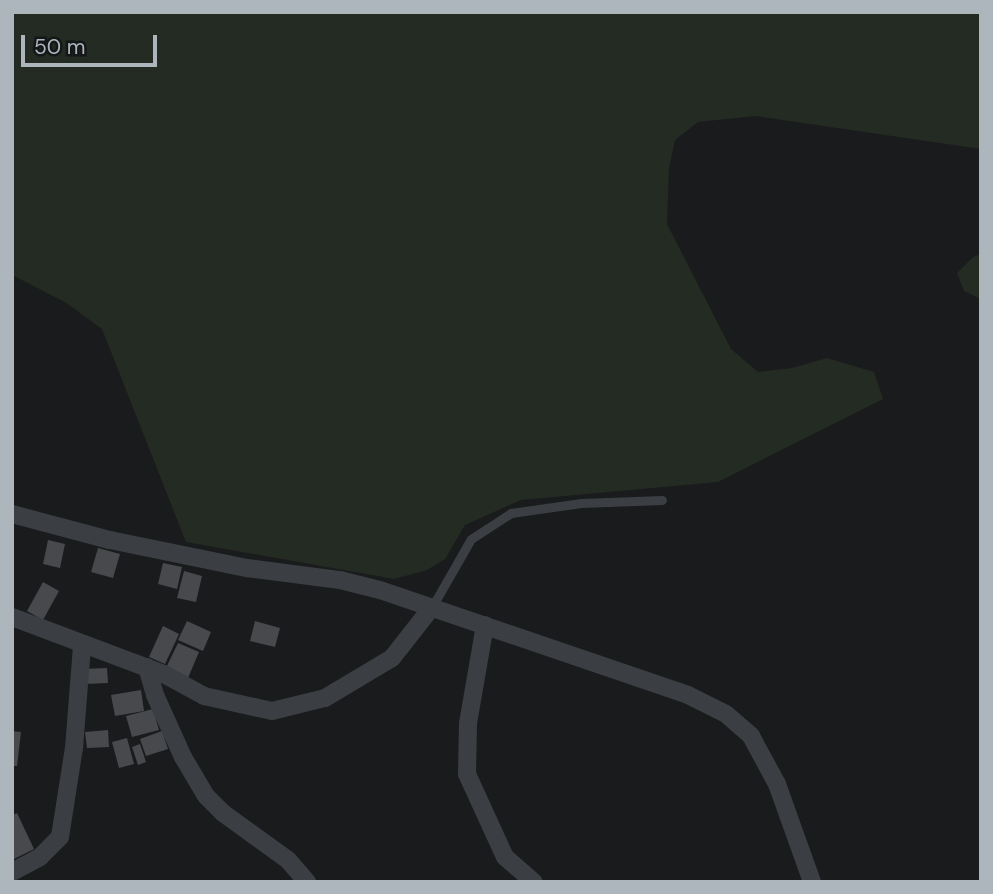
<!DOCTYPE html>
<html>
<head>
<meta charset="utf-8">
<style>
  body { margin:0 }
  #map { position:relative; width:993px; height:894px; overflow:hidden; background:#1a1b1d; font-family:"DM Sans",sans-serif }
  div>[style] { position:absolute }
  .green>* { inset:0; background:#232b22 }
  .building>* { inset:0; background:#47494d }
  .service>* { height:9px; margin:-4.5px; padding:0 4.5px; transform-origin:4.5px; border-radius:4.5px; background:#3b3e42 }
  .minor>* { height:18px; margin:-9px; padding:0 9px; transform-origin:9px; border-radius:9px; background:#3b3e42 }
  span { translate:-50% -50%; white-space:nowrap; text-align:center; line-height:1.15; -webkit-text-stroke:5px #151618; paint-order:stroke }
  .frame { position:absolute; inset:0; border:14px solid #adb6bc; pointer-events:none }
  .scale { position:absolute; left:21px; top:35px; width:136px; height:32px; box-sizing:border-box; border:4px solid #adb6bc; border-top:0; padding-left:9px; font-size:21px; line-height:24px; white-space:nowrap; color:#adb6bc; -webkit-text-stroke:5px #151618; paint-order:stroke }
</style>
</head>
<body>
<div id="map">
  <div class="green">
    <div style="clip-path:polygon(12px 12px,981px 12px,981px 149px,756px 116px,698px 122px,675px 140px,669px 169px,667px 224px,731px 349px,758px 372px,792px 368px,827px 358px,874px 372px,883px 399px,718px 482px,521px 500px,465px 525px,445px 559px,427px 570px,394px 579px,186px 542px,102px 329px,65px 302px,12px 275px)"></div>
    <div style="clip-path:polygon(981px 254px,981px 299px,964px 291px,957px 273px,973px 257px)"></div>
  </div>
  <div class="building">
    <div style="clip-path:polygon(48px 540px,65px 544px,60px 568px,43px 564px)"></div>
    <div style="clip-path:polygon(98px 548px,120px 554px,113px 578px,91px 572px)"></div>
    <div style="clip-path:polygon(163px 563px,182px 567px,177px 589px,158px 584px)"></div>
    <div style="clip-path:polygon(184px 571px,202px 576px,196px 602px,177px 598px)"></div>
    <div style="clip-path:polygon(43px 582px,59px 591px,43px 620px,27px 611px)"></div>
    <div style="clip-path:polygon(187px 621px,211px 632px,203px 651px,178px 640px)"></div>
    <div style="clip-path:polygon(255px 621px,280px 628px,275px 647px,250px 641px)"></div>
    <div style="clip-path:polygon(163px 626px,179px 634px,165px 664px,149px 657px)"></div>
    <div style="clip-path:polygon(178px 643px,199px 652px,188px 678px,166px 668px)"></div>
    <div style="clip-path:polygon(107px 668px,108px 683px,84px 684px,83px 669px)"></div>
    <div style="clip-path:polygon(141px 690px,144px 711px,115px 716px,111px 695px)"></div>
    <div style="clip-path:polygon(153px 709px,159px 730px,132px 737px,126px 716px)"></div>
    <div style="clip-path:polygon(108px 730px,109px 747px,87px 748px,85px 732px)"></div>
    <div style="clip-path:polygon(12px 731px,21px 732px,17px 766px,12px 766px)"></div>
    <div style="clip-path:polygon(162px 731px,168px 749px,146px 756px,140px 739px)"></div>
    <div style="clip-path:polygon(127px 738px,134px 764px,119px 768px,112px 742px)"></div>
    <div style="clip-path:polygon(140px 744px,146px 762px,138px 765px,132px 747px)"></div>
    <div style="clip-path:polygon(17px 813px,34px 849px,14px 859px,12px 815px)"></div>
  </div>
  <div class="service">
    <div style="left:432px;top:607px;width:78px;rotate:-60.2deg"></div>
    <div style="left:471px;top:539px;width:48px;rotate:-33deg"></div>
    <div style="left:511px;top:513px;width:71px;rotate:-8.1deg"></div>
    <div style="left:581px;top:503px;width:81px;rotate:-2.1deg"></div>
  </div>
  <div class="minor">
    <div style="left:12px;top:514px;width:101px;rotate:14.9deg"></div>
    <div style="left:110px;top:540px;width:140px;rotate:11.6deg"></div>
    <div style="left:247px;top:568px;width:94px;rotate:7.4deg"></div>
    <div style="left:340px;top:580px;width:41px;rotate:14deg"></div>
    <div style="left:380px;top:590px;width:325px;rotate:18.8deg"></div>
    <div style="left:688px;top:695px;width:42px;rotate:26.6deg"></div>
    <div style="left:726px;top:714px;width:33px;rotate:41deg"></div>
    <div style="left:751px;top:736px;width:55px;rotate:61.6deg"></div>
    <div style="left:777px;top:784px;width:104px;rotate:70.3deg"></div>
    <div style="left:12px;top:617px;width:162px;rotate:20.6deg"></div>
    <div style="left:164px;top:674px;width:46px;rotate:28.8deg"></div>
    <div style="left:204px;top:696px;width:70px;rotate:12.4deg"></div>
    <div style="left:272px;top:711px;width:55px;rotate:-13.8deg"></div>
    <div style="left:325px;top:698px;width:78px;rotate:-30.8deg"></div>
    <div style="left:392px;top:658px;width:65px;rotate:-51.9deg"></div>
    <div style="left:485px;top:625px;width:99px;rotate:99.8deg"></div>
    <div style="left:468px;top:723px;width:51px;rotate:91.1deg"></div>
    <div style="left:467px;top:774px;width:91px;rotate:65.4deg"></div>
    <div style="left:505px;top:857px;width:38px;rotate:41deg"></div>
    <div style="left:147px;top:667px;width:29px;rotate:74deg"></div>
    <div style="left:155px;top:695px;width:68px;rotate:65.7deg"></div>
    <div style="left:183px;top:757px;width:45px;rotate:59.5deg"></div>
    <div style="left:206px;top:796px;width:24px;rotate:45deg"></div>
    <div style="left:223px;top:813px;width:80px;rotate:35.9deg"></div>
    <div style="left:288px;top:860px;width:29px;rotate:49deg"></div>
    <div style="left:12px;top:872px;width:32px;rotate:-28deg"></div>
    <div style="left:40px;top:857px;width:28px;rotate:-45deg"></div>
    <div style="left:60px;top:837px;width:90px;rotate:-81.1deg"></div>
    <div style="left:74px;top:748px;width:102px;rotate:-85.5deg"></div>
  </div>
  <div class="frame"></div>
  <div class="scale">50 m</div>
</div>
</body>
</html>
